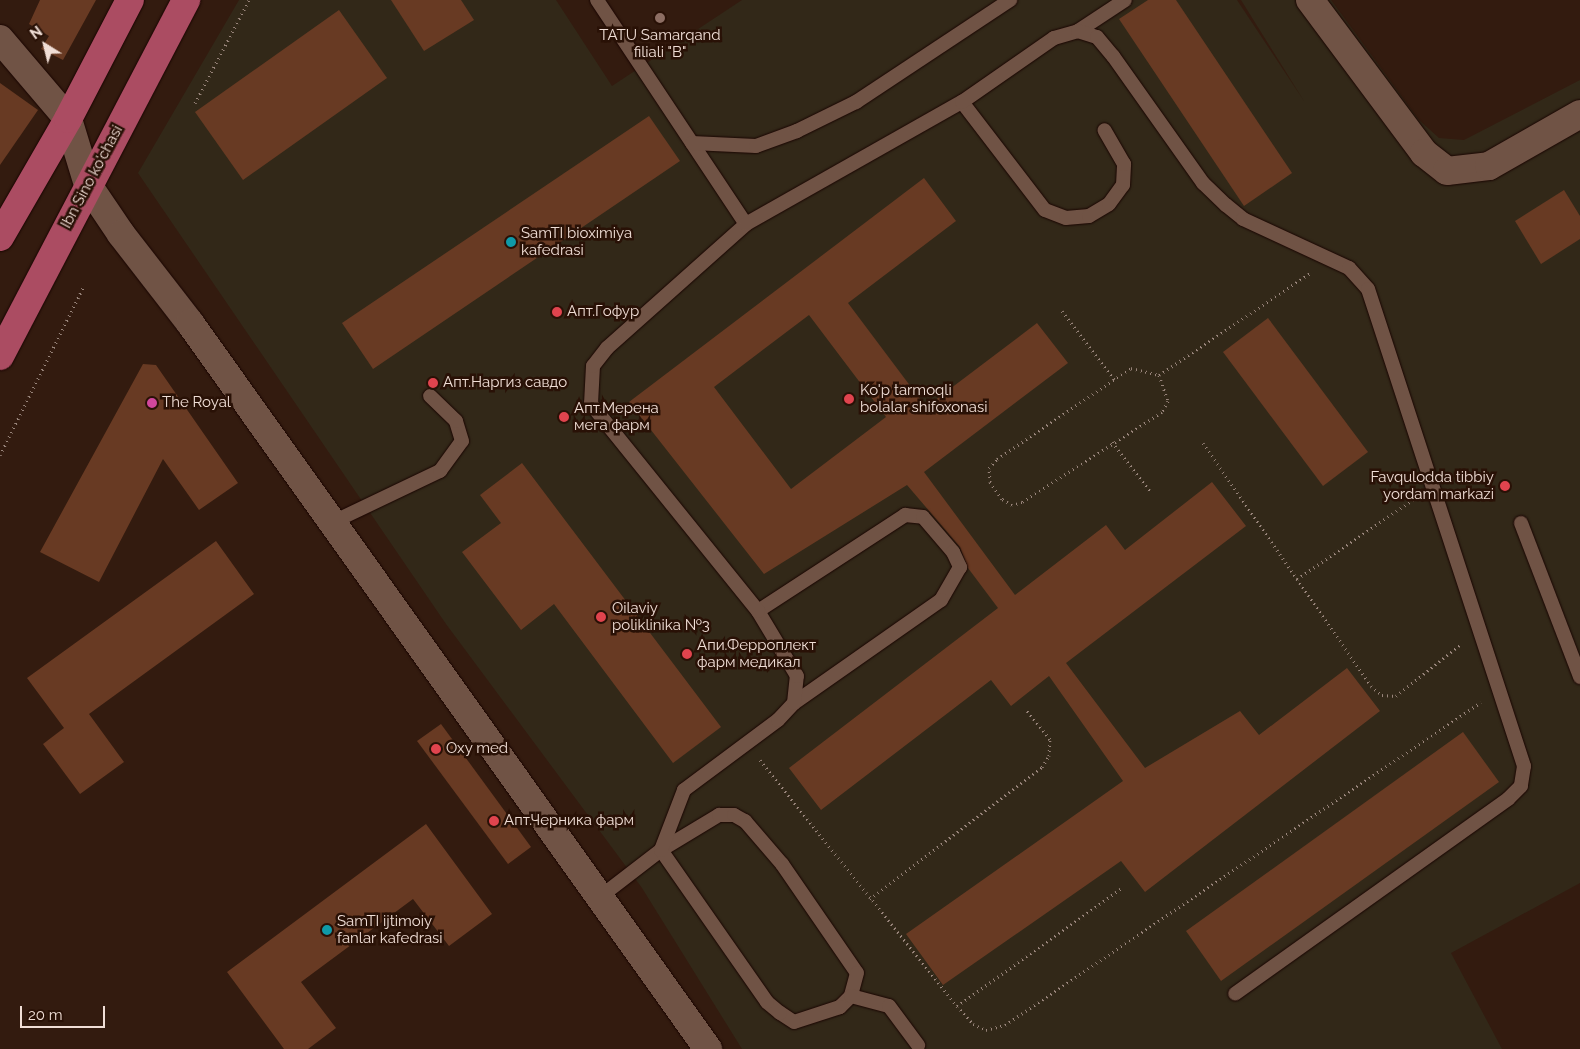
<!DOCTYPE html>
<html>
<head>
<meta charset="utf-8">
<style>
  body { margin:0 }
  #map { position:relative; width:1580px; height:1049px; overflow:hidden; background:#331b0f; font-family:Raleway,sans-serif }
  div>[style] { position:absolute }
  .medical>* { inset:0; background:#322818 }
  .building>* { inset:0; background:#683a23 }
  .path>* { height:3px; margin-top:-1.5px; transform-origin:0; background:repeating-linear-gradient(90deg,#98847a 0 1px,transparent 0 5px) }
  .roads { filter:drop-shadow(0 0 1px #1a0500) drop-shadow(0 0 1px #1a0500) }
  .lane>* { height:14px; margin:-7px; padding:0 7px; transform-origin:7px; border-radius:7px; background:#705345 }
  .street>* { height:28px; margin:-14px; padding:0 14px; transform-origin:14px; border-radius:14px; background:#705345 }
  .primary>* { height:28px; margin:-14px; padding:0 14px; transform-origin:14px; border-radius:14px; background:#ab4c62 }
  .dots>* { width:14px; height:14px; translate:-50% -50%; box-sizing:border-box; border:2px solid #291106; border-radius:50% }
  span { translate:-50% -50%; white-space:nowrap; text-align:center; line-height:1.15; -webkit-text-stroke:5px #291106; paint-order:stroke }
  .poi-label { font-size:15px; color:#f0ded6 }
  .left { translate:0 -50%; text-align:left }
  .right { translate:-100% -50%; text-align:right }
  .street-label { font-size:15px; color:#f0ded6 }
  .north { position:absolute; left:20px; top:20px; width:50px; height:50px; -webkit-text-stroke:4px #291106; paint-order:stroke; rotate:324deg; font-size:14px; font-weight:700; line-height:20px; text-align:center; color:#f0ded6 }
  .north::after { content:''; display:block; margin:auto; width:18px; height:22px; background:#f0ded6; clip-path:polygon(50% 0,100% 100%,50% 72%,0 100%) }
  .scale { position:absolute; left:20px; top:1006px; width:85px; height:22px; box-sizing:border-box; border:2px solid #f0ded6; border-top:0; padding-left:6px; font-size:15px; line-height:18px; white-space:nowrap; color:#f0ded6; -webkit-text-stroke:4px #291106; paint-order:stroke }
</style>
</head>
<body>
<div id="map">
  <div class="medical">
    <div style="clip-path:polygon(239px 0,556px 0,612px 86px,742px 0,1237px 0,1304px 101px,1241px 0,1331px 0,1419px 120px,1439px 138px,1464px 140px,1580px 80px,1580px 883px,1451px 953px,1502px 1049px,742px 1049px,642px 888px,446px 624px,138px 173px)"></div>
  </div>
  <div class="building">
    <div style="clip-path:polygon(40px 0,96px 0,63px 60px,41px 49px,49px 36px,29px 24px)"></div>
    <div style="clip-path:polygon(391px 0,461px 0,474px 20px,424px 51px)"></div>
    <div style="clip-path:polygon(1148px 0,1176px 0,1292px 173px,1244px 206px,1119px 19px)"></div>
    <div style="clip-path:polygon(339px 10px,387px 78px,243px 180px,195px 112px)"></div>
    <div style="clip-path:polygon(0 83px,38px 110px,0 165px)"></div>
    <div style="clip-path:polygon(649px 116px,680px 161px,373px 369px,342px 323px)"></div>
    <div style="clip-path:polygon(evenodd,924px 178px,956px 221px,848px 303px,926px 407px,1037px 323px,1068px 363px,924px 472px,1015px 595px,1106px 525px,1125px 550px,1212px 482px,1246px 526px,1066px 663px,1145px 768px,1240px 711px,1259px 735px,1347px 668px,1380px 711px,1145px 892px,1121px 861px,943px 985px,906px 934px,1123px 781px,1049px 676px,1011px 706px,991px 680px,821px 810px,789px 768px,998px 608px,968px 568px,960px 547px,907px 485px,764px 574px,629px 402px,924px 178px,809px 315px,886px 417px,791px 489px,714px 387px,809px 315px)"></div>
    <div style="clip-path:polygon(1564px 190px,1580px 216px,1580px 239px,1541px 264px,1515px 221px)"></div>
    <div style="clip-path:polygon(1268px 318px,1368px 452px,1323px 486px,1223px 352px)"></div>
    <div style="clip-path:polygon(143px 364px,156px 365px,238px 483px,199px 510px,163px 459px,99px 582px,40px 552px)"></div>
    <div style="clip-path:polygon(522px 463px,721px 727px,673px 763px,554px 604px,521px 630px,462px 552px,501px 523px,480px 495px)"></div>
    <div style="clip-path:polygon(216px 541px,254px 594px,89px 714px,124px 762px,80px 794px,43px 744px,64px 728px,27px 678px)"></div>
    <div style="clip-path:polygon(441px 724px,531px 847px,508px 864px,417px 741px)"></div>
    <div style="clip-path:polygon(1463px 732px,1499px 782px,1221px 981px,1186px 931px)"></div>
    <div style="clip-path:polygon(426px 824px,492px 914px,449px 946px,413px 899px,301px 982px,336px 1028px,308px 1049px,284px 1049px,227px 972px)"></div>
  </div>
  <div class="path">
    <div style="left:195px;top:103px;width:116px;rotate:-62.3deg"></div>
    <div style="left:1062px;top:311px;width:86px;rotate:52.6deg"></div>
    <div style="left:1131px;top:368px;width:29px;rotate:14deg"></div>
    <div style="left:1159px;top:375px;width:28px;rotate:71deg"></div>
    <div style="left:1168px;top:401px;width:13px;rotate:119deg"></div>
    <div style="left:1162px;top:412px;width:166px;rotate:147.3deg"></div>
    <div style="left:1022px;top:502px;width:10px;rotate:163deg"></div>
    <div style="left:1012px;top:505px;width:12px;rotate:-149deg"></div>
    <div style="left:1002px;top:499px;width:21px;rotate:-125deg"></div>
    <div style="left:990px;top:482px;width:14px;rotate:-94deg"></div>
    <div style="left:989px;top:468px;width:12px;rotate:-48deg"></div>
    <div style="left:997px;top:459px;width:162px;rotate:-34.2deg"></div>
    <div style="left:1159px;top:375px;width:182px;rotate:-34deg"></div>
    <div style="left:1112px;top:442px;width:62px;rotate:52.2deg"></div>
    <div style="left:1203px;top:443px;width:295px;rotate:55.3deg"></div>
    <div style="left:1371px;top:686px;width:14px;rotate:39deg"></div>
    <div style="left:1382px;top:695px;width:14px;rotate:4deg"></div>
    <div style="left:1396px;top:696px;width:83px;rotate:-38.7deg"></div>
    <div style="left:0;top:455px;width:189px;rotate:-63.6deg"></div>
    <div style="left:1297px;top:579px;width:142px;rotate:-34.4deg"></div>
    <div style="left:760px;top:760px;width:315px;rotate:51.3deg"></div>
    <div style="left:957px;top:1006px;width:24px;rotate:48deg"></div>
    <div style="left:973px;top:1024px;width:14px;rotate:25deg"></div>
    <div style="left:986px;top:1030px;width:20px;rotate:-15deg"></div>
    <div style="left:1005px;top:1025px;width:575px;rotate:-34.16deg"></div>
    <div style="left:870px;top:899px;width:217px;rotate:-37.5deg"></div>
    <div style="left:1042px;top:767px;width:13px;rotate:-58deg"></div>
    <div style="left:1049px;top:756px;width:17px;rotate:-87deg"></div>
    <div style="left:1050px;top:739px;width:38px;rotate:-129deg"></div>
    <div style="left:957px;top:1006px;width:204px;rotate:-35.6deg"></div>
  </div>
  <div class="roads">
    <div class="lane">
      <div style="left:597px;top:0;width:269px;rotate:56.4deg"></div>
      <div style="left:1078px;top:31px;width:56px;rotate:-33.4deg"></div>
      <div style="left:962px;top:102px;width:136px;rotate:52.5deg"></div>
      <div style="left:1045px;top:210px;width:22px;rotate:21deg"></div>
      <div style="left:1066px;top:218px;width:23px;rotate:-5deg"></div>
      <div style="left:1089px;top:216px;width:23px;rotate:-31deg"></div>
      <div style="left:1109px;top:204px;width:24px;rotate:-54deg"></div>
      <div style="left:1123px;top:185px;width:21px;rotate:-87deg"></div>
      <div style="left:1124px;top:164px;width:39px;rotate:-120deg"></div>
      <div style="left:692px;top:143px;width:64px;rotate:2.7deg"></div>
      <div style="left:756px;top:146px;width:44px;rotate:-20.1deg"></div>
      <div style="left:797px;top:131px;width:66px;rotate:-26.2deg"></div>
      <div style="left:856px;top:102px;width:185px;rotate:-33.5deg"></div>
      <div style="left:333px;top:522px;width:119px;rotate:-25.5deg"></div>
      <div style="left:440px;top:471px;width:37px;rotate:-54deg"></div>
      <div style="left:462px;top:441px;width:21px;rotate:-107deg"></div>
      <div style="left:456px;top:421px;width:36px;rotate:-136deg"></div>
      <div style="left:1521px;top:523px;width:165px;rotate:69deg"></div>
      <div style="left:758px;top:611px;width:176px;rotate:-33.1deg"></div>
      <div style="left:905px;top:515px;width:18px;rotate:6deg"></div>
      <div style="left:923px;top:517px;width:46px;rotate:49.4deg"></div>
      <div style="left:953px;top:552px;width:17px;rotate:65deg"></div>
      <div style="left:960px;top:567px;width:38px;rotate:120deg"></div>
      <div style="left:941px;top:600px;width:179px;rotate:145deg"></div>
      <div style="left:600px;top:897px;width:77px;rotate:-37.6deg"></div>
      <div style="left:661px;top:850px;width:68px;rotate:-31.1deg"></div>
      <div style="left:719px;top:815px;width:15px"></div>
      <div style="left:734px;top:815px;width:13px;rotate:29deg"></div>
      <div style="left:745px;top:821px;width:57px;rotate:49.3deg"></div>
      <div style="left:782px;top:864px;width:132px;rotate:55.5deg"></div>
      <div style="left:857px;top:973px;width:24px;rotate:105deg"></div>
      <div style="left:851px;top:996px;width:16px;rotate:135deg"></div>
      <div style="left:840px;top:1007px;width:48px;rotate:161.9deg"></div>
      <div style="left:794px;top:1022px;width:17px;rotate:-147deg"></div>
      <div style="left:780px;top:1013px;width:17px;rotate:-140deg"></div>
      <div style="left:767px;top:1002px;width:185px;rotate:-124.9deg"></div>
      <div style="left:661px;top:850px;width:64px;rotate:-69deg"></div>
      <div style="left:684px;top:790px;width:117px;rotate:-36.7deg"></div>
      <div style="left:778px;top:720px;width:23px;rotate:-47deg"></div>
      <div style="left:794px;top:703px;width:27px;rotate:-84deg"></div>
      <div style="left:797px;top:676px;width:76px;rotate:-121deg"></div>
      <div style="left:758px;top:611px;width:266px;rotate:-128.9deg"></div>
      <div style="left:591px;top:404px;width:38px;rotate:-87deg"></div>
      <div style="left:593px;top:366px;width:23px;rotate:-52deg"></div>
      <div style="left:607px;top:348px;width:186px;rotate:-41.7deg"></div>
      <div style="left:746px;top:224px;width:248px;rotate:-29.5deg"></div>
      <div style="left:962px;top:102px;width:112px;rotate:-34.8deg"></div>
      <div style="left:1054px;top:38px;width:25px;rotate:-16deg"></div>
      <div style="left:1078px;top:31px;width:20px;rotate:18deg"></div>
      <div style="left:1097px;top:37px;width:25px;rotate:50deg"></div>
      <div style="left:1113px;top:56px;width:156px;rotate:54.7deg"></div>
      <div style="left:1203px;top:183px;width:32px;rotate:44deg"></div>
      <div style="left:1226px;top:205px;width:22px;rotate:39deg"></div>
      <div style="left:1243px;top:219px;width:117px;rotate:24.8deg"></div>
      <div style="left:1349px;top:268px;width:28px;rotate:48deg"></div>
      <div style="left:1368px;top:289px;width:502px;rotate:71.89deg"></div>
      <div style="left:1524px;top:766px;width:20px;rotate:99deg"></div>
      <div style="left:1521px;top:786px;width:18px;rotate:135deg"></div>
      <div style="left:1508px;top:799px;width:335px;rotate:144.5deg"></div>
      <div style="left:851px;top:996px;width:39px;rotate:15deg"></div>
      <div style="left:889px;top:1006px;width:49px;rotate:53.4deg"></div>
    </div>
    <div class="street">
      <div style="left:1310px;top:0;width:191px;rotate:53.3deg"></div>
      <div style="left:1424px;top:153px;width:29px;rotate:38deg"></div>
      <div style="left:1447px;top:171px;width:42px;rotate:-6.8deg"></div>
      <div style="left:1489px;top:166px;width:105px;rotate:-29.7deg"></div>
      <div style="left:0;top:39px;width:105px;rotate:49.6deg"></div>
      <div style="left:68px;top:119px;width:69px;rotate:73.1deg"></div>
      <div style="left:88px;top:185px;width:59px;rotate:56deg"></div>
      <div style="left:121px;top:234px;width:113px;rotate:52.2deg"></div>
      <div style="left:190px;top:323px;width:892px;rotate:54.49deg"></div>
    </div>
    <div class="primary">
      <div style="left:0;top:237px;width:136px;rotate:-60deg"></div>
      <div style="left:68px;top:119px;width:134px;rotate:-62.5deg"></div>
      <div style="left:0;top:356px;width:402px;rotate:-62.4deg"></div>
    </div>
  </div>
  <div class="dots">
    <div style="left:660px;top:18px;background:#8d6e63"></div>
    <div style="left:511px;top:242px;background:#0f9aa8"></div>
    <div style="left:557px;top:312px;background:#e0444e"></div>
    <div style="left:433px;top:383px;background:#e0444e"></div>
    <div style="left:849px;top:399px;background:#e0444e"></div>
    <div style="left:152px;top:403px;background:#d1479c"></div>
    <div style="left:564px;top:417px;background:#e0444e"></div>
    <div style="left:1505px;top:486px;background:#e0444e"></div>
    <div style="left:601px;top:617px;background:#e0444e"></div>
    <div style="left:687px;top:654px;background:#e0444e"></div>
    <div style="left:436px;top:749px;background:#e0444e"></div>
    <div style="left:494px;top:821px;background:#e0444e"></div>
    <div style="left:327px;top:930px;background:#0f9aa8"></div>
  </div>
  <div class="poi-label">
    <span style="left:660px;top:44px">TATU Samarqand<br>filiali "B"</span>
    <span class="left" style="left:521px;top:242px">SamTI bioximiya<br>kafedrasi</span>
    <span class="left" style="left:567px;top:312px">Апт.Гофур</span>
    <span class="left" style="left:443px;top:383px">Апт.Наргиз савдо</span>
    <span class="left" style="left:860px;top:399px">Ko'p tarmoqli<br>bolalar shifoxonasi</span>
    <span class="left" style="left:162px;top:403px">The Royal</span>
    <span class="left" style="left:574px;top:417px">Апт.Мерена<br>мега фарм</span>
    <span class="right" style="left:1494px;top:486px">Favqulodda tibbiy<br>yordam markazi</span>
    <span class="left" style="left:612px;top:617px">Oilaviy<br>poliklinika №3</span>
    <span class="left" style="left:697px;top:654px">Апи.Ферроплект<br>фарм медикал</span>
    <span class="left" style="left:446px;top:749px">Oxy med</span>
    <span class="left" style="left:504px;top:821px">Апт.Черника фарм</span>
    <span class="left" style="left:337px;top:930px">SamTI ijtimoiy<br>fanlar kafedrasi</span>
  </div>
  <div class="street-label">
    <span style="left:92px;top:177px;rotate:-62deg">Ibn Sino ko'chasi</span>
  </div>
  <div class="north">N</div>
  <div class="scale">20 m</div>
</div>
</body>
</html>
